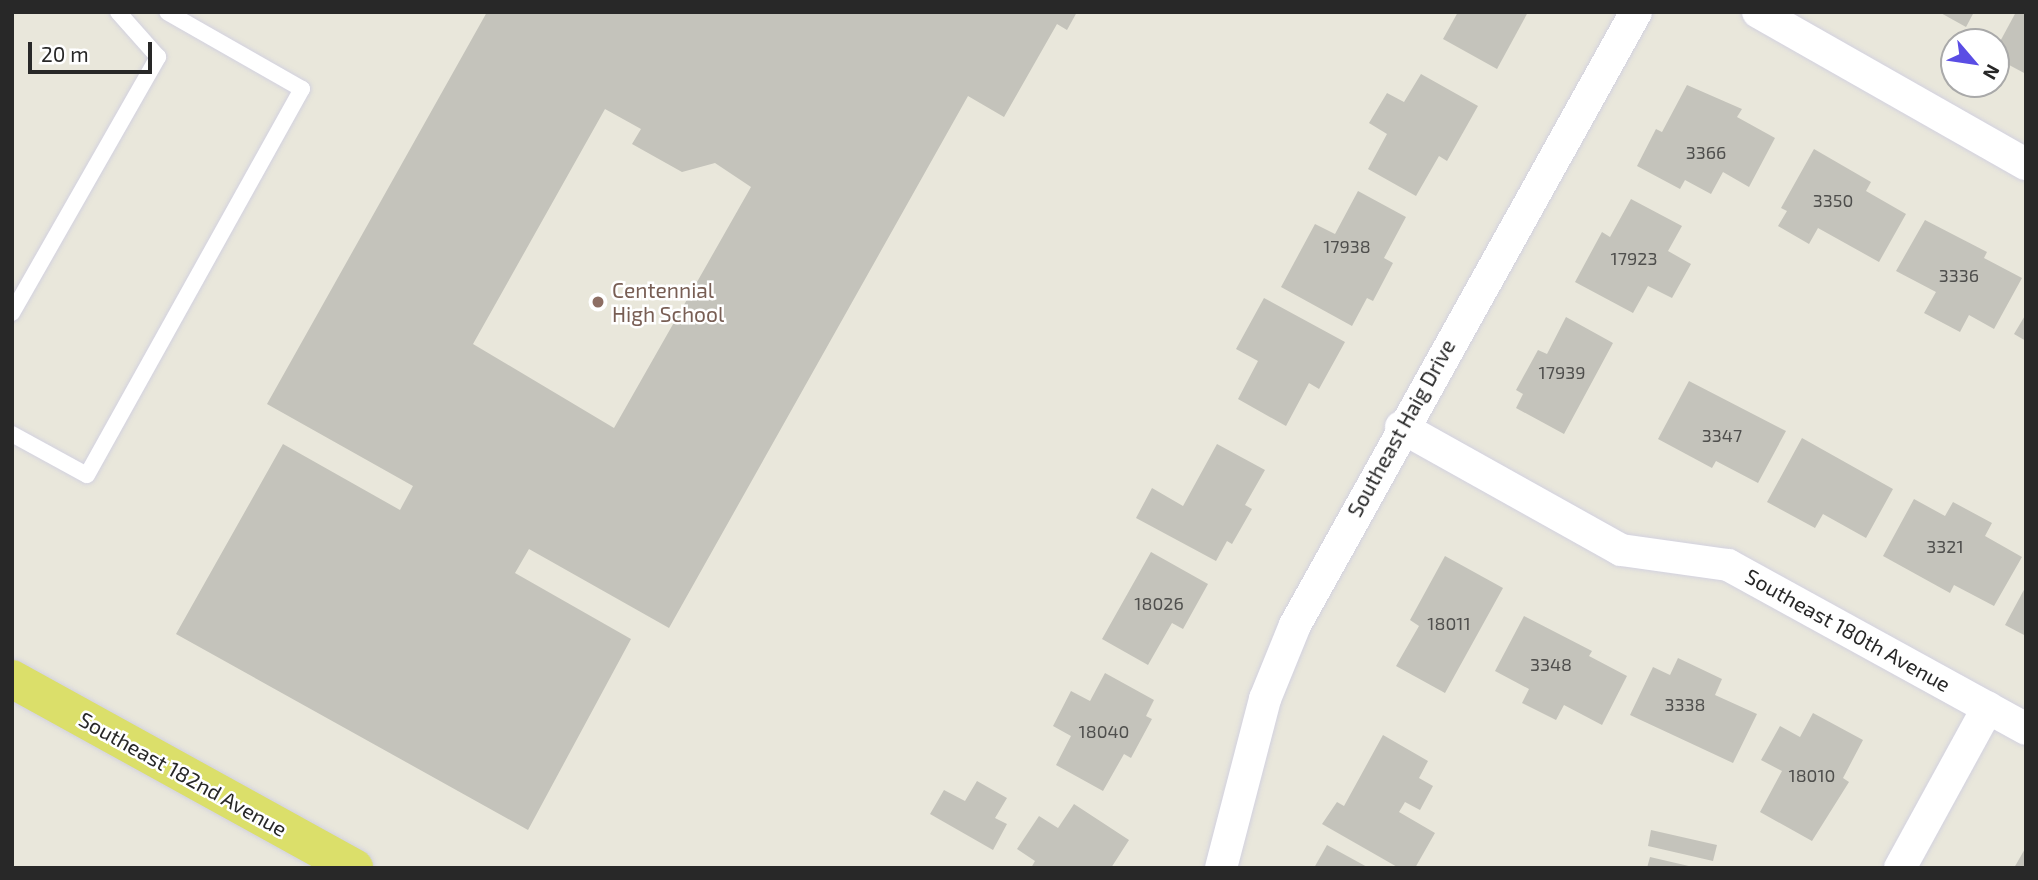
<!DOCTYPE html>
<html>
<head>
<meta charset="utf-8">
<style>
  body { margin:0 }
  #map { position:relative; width:2038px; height:880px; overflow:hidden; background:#e9e7db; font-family:"Exo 2",sans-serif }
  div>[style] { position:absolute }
  .building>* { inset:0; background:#c4c3bb }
  .roads { filter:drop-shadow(0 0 2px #d2d1df) drop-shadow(0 0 2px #d2d1df) }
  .service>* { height:16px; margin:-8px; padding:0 8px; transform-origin:8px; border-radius:8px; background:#fff }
  .minor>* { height:32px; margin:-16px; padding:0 16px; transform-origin:16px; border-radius:16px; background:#fff }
  .primary>* { height:38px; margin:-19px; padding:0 19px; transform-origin:19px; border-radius:19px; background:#dbdf6a }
  .dots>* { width:19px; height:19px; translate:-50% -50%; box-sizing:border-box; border:4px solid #fff; border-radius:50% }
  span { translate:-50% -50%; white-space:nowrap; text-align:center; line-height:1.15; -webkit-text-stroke:5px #fff; paint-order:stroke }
  .number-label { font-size:18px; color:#4f4f4d }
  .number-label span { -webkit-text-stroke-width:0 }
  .education-label { font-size:21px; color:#785e54 }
  .left { translate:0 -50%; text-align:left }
  .street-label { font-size:21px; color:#282828 }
  .frame { position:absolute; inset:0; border:14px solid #282828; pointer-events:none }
  .north { position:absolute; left:1940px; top:28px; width:70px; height:70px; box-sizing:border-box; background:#fff; border:2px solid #a9a9a9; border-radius:50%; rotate:119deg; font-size:19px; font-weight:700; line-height:28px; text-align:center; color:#282828 }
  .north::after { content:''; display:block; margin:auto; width:24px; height:32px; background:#5a4de4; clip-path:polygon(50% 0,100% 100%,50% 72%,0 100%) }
  .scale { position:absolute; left:28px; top:42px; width:124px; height:32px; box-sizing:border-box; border:4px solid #282828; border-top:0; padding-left:9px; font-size:21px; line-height:24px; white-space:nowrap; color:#282828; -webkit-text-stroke:5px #fff; paint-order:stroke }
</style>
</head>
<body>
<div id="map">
  <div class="building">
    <div style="clip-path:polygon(evenodd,487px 12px,1077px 12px,1067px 30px,1057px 24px,1004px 117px,968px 96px,669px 628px,529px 549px,515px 573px,631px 639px,528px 830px,176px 634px,283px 444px,400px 510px,413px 486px,267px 404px,487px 12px,605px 109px,641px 129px,632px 144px,682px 172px,715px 163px,751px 187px,614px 428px,473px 344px,605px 109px)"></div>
    <div style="clip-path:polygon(1458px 12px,1528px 12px,1497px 69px,1443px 39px)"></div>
    <div style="clip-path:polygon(1939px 12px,1974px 12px,1966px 27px)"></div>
    <div style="clip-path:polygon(2016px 12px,2026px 12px,2026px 74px,1996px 58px,1996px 49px)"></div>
    <div style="clip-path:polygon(1421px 74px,1478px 106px,1447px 161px,1439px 156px,1416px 196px,1368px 169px,1387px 134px,1369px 123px,1387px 93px,1404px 102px)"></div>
    <div style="clip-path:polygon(1687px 85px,1742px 109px,1737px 117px,1775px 138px,1749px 187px,1723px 172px,1711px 194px,1685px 180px,1680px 189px,1637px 166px,1656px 129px,1662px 132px)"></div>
    <div style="clip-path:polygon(1814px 149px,1871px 182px,1866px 191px,1906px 214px,1879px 262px,1818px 228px,1809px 244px,1778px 226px,1787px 211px,1781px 208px)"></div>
    <div style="clip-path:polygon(1358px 191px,1406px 217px,1384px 258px,1393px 263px,1373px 301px,1367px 298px,1352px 326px,1281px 287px,1315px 224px,1335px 234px)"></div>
    <div style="clip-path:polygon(1631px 199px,1682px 226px,1668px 251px,1691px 264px,1672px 298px,1648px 286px,1633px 313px,1575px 282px,1602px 232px,1610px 237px)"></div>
    <div style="clip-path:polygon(1925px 220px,1987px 252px,1984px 258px,2022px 278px,1994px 329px,1969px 315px,1960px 332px,1924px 313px,1936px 292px,1896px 271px)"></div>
    <div style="clip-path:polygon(1264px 298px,1345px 342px,1319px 389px,1309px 383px,1286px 426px,1238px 399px,1258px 361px,1236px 349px)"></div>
    <div style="clip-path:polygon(2026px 314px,2026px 341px,2014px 334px)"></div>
    <div style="clip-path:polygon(1566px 317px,1613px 343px,1564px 434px,1516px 408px,1523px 394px,1516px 390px,1538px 350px,1547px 354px)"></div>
    <div style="clip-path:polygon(1689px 381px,1786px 431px,1758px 483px,1716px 461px,1712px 468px,1658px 439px)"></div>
    <div style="clip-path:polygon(1802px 438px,1893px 489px,1866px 538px,1823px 514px,1815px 528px,1767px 502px)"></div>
    <div style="clip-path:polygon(1217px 444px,1265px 470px,1245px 505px,1252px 509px,1232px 544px,1227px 541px,1216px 561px,1136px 518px,1152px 488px,1183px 506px)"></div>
    <div style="clip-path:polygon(1914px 499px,1945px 516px,1953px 502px,1992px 523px,1985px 536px,2022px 557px,1994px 606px,1954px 585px,1950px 593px,1883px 556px)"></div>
    <div style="clip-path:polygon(1151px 552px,1208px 584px,1183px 629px,1172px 623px,1148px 665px,1102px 639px)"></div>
    <div style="clip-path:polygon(1445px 556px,1503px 588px,1445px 693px,1396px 666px,1419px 626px,1410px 620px)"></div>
    <div style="clip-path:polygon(2026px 586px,2026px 636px,2005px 625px)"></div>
    <div style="clip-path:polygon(1524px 616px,1592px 651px,1589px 656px,1627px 676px,1602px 725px,1564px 705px,1556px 720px,1522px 703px,1529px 689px,1495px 671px)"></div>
    <div style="clip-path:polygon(1678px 658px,1722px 679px,1715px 695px,1757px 714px,1733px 763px,1630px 715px,1653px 667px,1670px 675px)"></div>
    <div style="clip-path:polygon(1105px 673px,1154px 700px,1146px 716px,1152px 719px,1131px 758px,1124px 754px,1103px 791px,1056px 765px,1071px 736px,1053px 726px,1071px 691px,1090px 701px)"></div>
    <div style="clip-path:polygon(1813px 713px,1863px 740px,1843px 778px,1849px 782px,1812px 841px,1760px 812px,1782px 771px,1761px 760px,1780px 726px,1800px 737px)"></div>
    <div style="clip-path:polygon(1383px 735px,1428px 761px,1419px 778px,1433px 786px,1420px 810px,1405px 802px,1399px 812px,1435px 833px,1415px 868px,1399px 868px,1322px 824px,1337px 802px,1344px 806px)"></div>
    <div style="clip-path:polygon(977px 781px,1007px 798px,995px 818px,1007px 824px,993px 850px,930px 814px,944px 790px,965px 801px)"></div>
    <div style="clip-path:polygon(1074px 804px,1129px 840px,1111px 868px,1031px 868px,1035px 861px,1017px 849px,1039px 816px,1058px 828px)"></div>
    <div style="clip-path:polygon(1651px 830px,1717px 845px,1713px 861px,1648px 846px)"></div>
    <div style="clip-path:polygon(1327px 845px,1369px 868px,1314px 868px)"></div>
    <div style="clip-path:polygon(2026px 847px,2026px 868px,2014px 868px)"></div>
    <div style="clip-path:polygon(1650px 857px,1693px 867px,1693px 868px,1647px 868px)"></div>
  </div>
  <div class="roads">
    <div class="service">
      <div style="left:12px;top:313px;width:295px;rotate:-60.3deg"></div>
      <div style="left:158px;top:57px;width:60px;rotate:-131.6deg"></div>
      <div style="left:12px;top:434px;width:85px;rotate:28.7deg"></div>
      <div style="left:87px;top:475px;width:442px;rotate:-60.9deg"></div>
      <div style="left:302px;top:89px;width:155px;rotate:-150.3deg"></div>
    </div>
    <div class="minor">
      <div style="left:1758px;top:12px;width:308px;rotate:29.6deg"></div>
      <div style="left:1401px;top:427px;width:252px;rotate:29.2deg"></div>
      <div style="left:1621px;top:550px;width:108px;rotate:8deg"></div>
      <div style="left:1728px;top:565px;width:340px;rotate:28.8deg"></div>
      <div style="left:1221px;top:868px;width:175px;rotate:-75.4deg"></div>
      <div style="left:1265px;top:699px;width:80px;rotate:-67.9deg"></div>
      <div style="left:1295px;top:625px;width:701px;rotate:-60.91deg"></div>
      <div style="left:1900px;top:868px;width:183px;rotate:-61.3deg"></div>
    </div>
    <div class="primary">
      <div style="left:12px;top:679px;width:391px;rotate:28.9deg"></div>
    </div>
  </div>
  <div class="dots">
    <div style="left:598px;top:302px;background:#8d6e63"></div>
  </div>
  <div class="number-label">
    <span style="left:1706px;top:152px">3366</span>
    <span style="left:1833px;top:200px">3350</span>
    <span style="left:1347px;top:246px">17938</span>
    <span style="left:1634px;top:258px">17923</span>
    <span style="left:1959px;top:275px">3336</span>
    <span style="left:1562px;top:372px">17939</span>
    <span style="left:1722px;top:435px">3347</span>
    <span style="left:1945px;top:546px">3321</span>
    <span style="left:1159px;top:603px">18026</span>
    <span style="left:1449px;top:623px">18011</span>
    <span style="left:1551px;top:664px">3348</span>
    <span style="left:1685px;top:704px">3338</span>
    <span style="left:1104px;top:731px">18040</span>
    <span style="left:1812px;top:775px">18010</span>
  </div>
  <div class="education-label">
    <span class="left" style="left:612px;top:302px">Centennial<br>High School</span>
  </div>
  <div class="street-label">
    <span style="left:1401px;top:428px;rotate:-61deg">Southeast Haig Drive</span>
    <span style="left:1848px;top:630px;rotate:29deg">Southeast 180th Avenue</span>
    <span style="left:183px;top:774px;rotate:29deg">Southeast 182nd Avenue</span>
  </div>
  <div class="frame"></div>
  <div class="north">N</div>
  <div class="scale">20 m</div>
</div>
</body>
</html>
